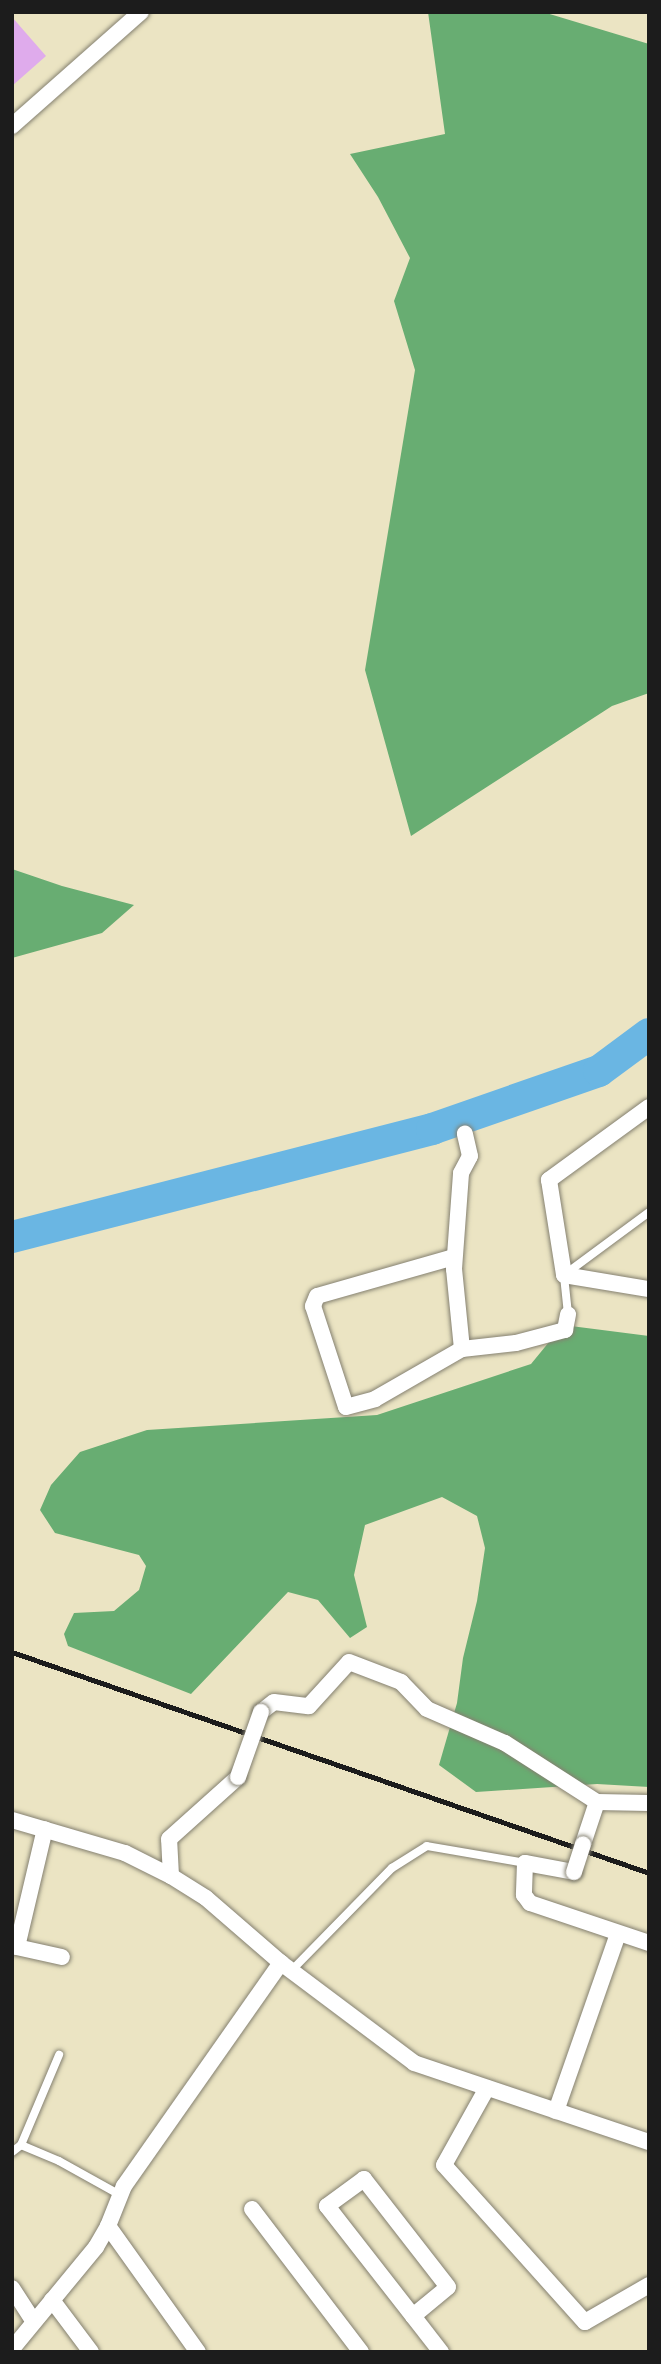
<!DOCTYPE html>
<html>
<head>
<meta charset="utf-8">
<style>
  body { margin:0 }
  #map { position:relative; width:661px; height:2364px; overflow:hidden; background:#ebe4c3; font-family:"Balsamiq Sans",sans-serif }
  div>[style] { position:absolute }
  .forest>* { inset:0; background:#68ad72 }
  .river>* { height:32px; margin:-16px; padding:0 16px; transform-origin:16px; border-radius:16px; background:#6ab6e3 }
  .building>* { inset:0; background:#dfabec }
  .roads { filter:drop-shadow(0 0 2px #848070) drop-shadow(0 0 2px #848070) }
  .lane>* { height:8px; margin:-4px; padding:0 4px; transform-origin:4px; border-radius:4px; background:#fff }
  .street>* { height:16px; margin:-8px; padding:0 8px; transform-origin:8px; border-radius:8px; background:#fff }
  .rail>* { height:5px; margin:-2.5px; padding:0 2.5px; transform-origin:2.5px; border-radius:2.5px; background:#1c1c1c }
  .bridges { filter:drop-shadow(0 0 2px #848070) drop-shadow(0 0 2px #848070) }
  .street-bridge>* { height:16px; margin:-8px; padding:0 8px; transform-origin:8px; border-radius:8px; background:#fff }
  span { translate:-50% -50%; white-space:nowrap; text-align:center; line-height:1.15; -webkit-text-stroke:5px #fbf7ec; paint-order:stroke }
  .frame { position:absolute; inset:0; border:14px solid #1c1c1c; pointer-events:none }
</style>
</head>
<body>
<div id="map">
  <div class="forest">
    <div style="clip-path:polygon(428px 12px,543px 12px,649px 44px,649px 693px,612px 706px,411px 836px,365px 670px,415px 370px,394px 301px,410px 258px,378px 197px,350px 154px,445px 134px)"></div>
    <div style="clip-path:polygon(12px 869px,62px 886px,134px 905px,102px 933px,12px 958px)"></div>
    <div style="clip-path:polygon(563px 1325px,649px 1336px,649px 1787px,597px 1784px,476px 1792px,439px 1765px,457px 1703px,463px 1658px,477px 1601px,485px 1548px,477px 1516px,442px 1497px,365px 1525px,354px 1575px,367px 1627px,350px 1638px,318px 1600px,288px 1592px,191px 1694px,68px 1646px,64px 1634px,74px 1613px,114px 1611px,139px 1590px,146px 1566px,139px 1555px,55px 1533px,40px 1510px,51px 1485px,80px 1452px,147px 1430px,377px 1415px,531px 1364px)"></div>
  </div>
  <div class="river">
    <div style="left:12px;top:1237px;width:434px;rotate:-14.4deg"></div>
    <div style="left:432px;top:1129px;width:177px;rotate:-19.2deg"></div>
    <div style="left:599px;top:1071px;width:62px;rotate:-36.5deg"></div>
  </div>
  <div class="building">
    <div style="clip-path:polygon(12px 17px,46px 56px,12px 86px)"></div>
  </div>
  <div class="roads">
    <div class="lane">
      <div style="left:568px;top:1314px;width:39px;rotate:-96deg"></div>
      <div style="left:564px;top:1275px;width:106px;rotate:-36.5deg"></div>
      <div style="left:291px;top:1971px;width:144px;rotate:-45.6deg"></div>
      <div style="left:392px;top:1868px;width:41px;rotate:-32.2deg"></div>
      <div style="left:427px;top:1846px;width:99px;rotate:9.8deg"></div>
      <div style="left:21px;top:2145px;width:41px;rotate:22.8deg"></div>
      <div style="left:59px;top:2161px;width:70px;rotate:29.1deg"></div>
      <div style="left:12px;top:2152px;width:11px;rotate:-38deg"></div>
      <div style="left:21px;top:2145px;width:98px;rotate:-67.1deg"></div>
    </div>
    <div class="street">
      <div style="left:12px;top:126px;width:172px;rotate:-41.5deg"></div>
      <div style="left:649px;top:1107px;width:124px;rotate:143.9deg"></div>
      <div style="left:549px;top:1180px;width:96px;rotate:81deg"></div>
      <div style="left:564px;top:1275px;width:86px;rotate:9.4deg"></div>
      <div style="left:454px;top:1257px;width:142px;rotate:164.1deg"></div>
      <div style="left:317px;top:1296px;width:11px;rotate:112deg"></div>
      <div style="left:313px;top:1306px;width:106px;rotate:71.9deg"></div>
      <div style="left:346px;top:1407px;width:30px;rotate:-15deg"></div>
      <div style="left:375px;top:1399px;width:100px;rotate:-29.9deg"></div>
      <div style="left:462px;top:1349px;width:54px;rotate:-6.3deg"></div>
      <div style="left:516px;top:1343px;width:51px;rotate:-14.9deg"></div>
      <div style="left:565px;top:1330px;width:16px;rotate:-79deg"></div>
      <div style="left:462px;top:1349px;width:80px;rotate:-95.7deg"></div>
      <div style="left:454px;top:1269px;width:96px;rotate:-85.8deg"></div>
      <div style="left:461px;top:1173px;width:19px;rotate:-62deg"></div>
      <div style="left:470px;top:1156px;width:23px;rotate:-103deg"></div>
      <div style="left:261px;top:1712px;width:16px;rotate:-38deg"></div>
      <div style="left:274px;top:1702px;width:35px;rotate:7deg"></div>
      <div style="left:309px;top:1706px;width:59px;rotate:-47.7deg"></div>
      <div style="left:349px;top:1662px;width:56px;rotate:21deg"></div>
      <div style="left:401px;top:1682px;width:37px;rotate:46deg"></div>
      <div style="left:427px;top:1709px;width:85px;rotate:23.6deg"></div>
      <div style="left:505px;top:1743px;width:109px;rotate:32.7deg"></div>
      <div style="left:597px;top:1802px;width:52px;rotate:1.1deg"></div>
      <div style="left:12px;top:1820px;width:118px;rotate:16.3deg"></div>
      <div style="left:125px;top:1853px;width:51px;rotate:26.6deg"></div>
      <div style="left:171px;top:1876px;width:41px;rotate:32.2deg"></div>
      <div style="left:206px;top:1898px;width:99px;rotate:40.9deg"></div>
      <div style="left:281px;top:1963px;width:166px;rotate:36.9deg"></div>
      <div style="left:414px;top:2063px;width:248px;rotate:18.6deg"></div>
      <div style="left:583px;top:1844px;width:44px;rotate:-71.6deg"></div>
      <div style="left:574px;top:1872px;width:50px;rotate:-169.6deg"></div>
      <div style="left:525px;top:1863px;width:32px;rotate:92deg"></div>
      <div style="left:524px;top:1895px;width:10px;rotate:53deg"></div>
      <div style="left:530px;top:1903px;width:126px;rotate:18.6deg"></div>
      <div style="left:171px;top:1876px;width:37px;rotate:-93deg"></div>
      <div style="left:169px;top:1839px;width:93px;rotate:-41.9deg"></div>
      <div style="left:12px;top:1946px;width:51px;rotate:12.4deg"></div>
      <div style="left:17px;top:1947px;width:121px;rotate:-76.7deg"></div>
      <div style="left:487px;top:2088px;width:88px;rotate:119.2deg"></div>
      <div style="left:444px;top:2165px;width:211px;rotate:48.1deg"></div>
      <div style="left:585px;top:2322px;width:74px;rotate:-30deg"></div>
      <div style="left:556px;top:2111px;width:188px;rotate:-70.7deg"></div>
      <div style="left:252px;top:2209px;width:180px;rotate:52.7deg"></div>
      <div style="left:108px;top:2226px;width:155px;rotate:54.5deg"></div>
      <div style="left:12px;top:2288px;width:40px;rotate:57.1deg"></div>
      <div style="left:52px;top:2300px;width:65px;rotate:53.1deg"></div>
      <div style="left:413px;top:2316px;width:45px;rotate:-39.6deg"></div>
      <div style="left:448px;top:2287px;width:137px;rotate:-127.9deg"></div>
      <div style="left:364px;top:2179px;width:46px;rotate:143.9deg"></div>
      <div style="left:327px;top:2206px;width:140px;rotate:52deg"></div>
      <div style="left:413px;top:2316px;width:46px;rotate:52.1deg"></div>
      <div style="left:12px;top:2349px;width:132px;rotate:-50.5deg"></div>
      <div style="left:96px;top:2247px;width:24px;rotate:-60deg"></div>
      <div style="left:108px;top:2226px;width:43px;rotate:-68.2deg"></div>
      <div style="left:124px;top:2186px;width:273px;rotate:-54.9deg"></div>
    </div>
  </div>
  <div class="rail">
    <div style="left:12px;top:1652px;width:674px;rotate:19.13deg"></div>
  </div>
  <div class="bridges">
    <div class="street-bridge">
      <div style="left:238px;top:1777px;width:69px;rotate:-70.5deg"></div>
      <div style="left:574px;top:1872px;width:29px;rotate:-72deg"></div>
    </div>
  </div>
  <div class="frame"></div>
</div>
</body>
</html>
